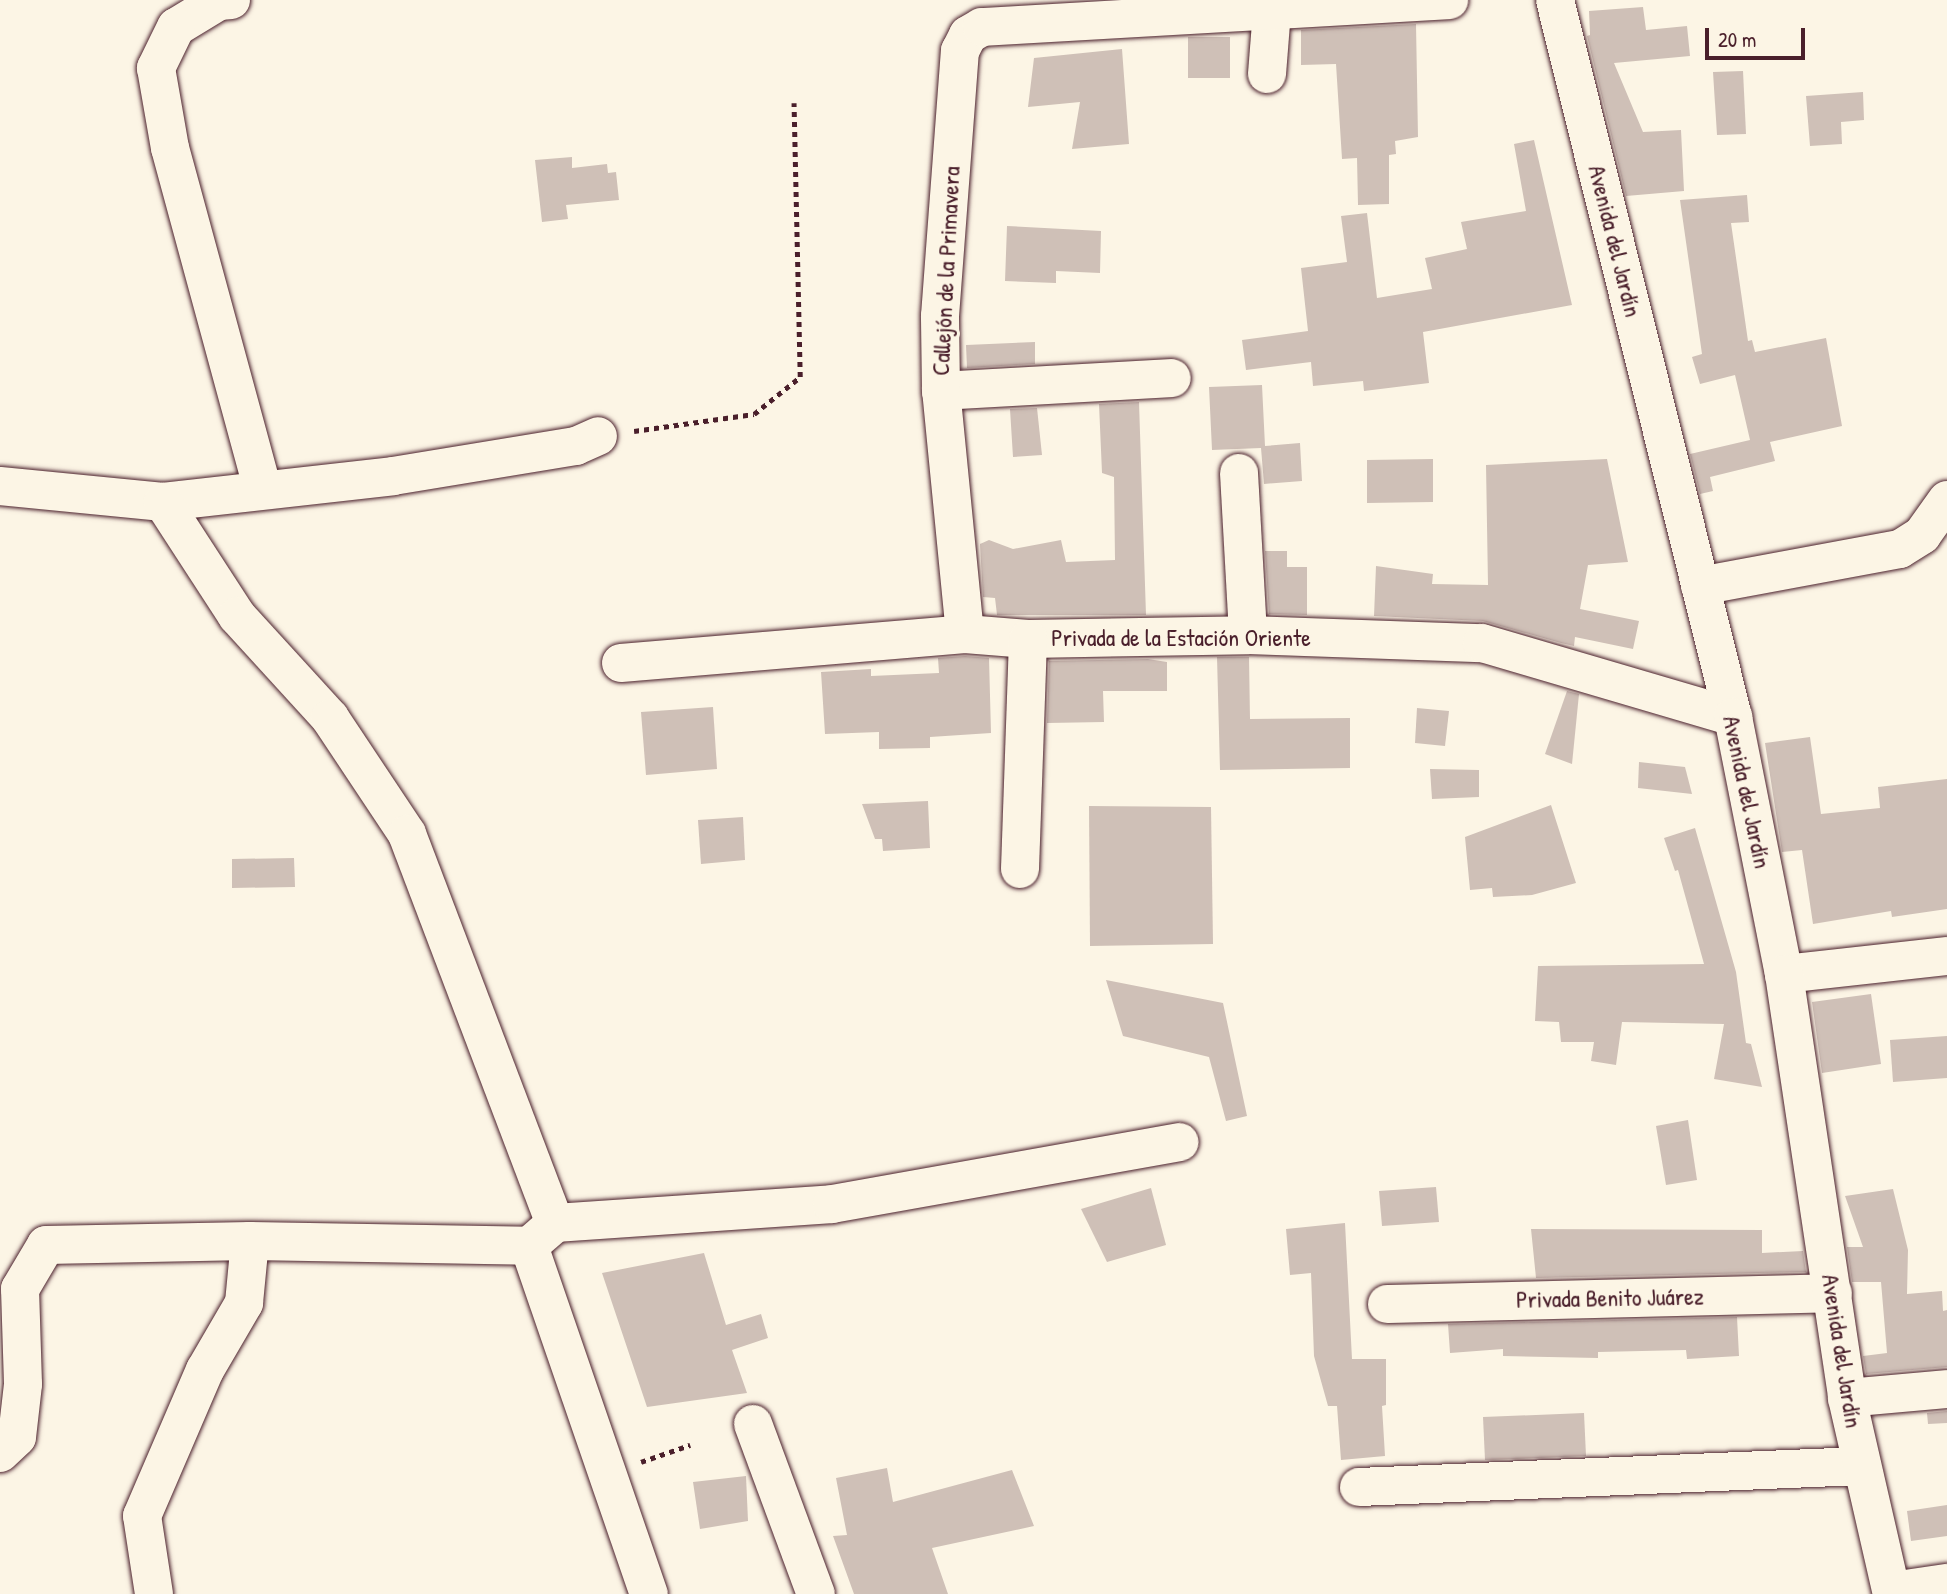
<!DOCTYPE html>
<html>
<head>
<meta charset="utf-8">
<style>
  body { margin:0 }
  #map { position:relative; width:1947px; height:1594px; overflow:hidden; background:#fcf5e5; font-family:"Patrick Hand",sans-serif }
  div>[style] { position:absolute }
  .building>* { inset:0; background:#cfc0b7 }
  .path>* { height:4.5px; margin-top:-2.25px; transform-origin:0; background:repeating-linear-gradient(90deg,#4a1f2b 0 5px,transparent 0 10px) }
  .roads { filter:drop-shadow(0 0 2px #4a1f2b) drop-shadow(0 0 2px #4a1f2b) }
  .minor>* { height:38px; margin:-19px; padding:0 19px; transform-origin:19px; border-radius:19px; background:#fcf5e5 }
  .major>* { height:38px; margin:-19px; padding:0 19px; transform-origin:19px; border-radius:19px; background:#fcf5e5 }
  span { translate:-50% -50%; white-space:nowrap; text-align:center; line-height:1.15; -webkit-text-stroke:6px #fcf5e5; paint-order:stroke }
  .street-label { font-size:24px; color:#4a1f2b }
  .scale { position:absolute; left:1705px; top:28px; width:100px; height:32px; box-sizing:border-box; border:4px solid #4a1f2b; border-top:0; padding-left:9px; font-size:21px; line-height:24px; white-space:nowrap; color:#4a1f2b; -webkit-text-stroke:5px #fcf5e5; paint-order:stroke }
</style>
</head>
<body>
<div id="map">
  <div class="building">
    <div style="clip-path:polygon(1643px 7px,1646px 30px,1687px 26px,1690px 56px,1614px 63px,1643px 132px,1681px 130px,1684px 191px,1626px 196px,1587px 36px,1590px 35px,1589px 11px)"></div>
    <div style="clip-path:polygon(1416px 24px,1418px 137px,1395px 141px,1396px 154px,1389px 155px,1389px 204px,1358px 205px,1357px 158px,1342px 159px,1336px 64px,1301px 65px,1301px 30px)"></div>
    <div style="clip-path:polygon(1188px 37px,1230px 37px,1230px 78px,1188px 78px)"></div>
    <div style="clip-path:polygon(1122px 49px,1129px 144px,1072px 149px,1080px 102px,1028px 107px,1034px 58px)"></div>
    <div style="clip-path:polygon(1743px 71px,1746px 134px,1717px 135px,1713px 72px)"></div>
    <div style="clip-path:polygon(1863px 92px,1864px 120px,1841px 122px,1842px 144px,1810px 146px,1806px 96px)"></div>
    <div style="clip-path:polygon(1534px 140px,1572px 305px,1423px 332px,1429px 383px,1364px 391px,1363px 381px,1313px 386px,1311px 362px,1246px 370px,1242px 340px,1308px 331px,1301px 268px,1347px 262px,1341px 216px,1367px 213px,1377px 298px,1432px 289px,1425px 258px,1467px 249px,1461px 222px,1526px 211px,1514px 144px)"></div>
    <div style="clip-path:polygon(572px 157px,572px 168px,607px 164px,608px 173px,616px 172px,619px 200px,566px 205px,568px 219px,542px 222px,535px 160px)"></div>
    <div style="clip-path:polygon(1747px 195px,1749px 222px,1731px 223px,1748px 341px,1752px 340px,1755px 352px,1826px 338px,1842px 426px,1770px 442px,1775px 461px,1710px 477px,1713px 491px,1700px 494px,1690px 454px,1750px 440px,1735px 375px,1700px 384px,1692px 357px,1702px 354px,1680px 200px)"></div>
    <div style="clip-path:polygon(1007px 226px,1101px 231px,1100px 273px,1056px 271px,1056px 283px,1005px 281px)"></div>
    <div style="clip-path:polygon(1035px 342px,1035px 364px,967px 368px,966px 345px)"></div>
    <div style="clip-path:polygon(1262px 385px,1265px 446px,1300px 443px,1302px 481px,1264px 484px,1261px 448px,1212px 450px,1209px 387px)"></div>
    <div style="clip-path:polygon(1139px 402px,1146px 615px,997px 615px,995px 598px,983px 597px,980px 544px,989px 540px,1013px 549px,1061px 540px,1066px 562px,1115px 560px,1114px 477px,1102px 473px,1099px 404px)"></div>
    <div style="clip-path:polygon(1037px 408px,1042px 455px,1013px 457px,1010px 409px)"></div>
    <div style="clip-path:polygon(1433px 459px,1433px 502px,1367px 503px,1367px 460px)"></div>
    <div style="clip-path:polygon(1607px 459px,1628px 562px,1588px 565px,1580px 609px,1639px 621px,1633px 649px,1575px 637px,1574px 646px,1561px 643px,1483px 621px,1374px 616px,1376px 566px,1433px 574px,1432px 584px,1488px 585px,1486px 465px)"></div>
    <div style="clip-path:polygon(1265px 551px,1287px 551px,1287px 567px,1307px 567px,1307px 615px,1269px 614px)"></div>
    <div style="clip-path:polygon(965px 656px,989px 658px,991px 733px,930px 737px,930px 748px,879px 749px,879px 732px,825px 734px,821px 672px,871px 669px,871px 676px,939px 673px,938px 658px)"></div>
    <div style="clip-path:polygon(1217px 657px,1249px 657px,1250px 719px,1350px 718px,1350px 768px,1220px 770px)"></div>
    <div style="clip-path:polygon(1148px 659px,1167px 662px,1167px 691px,1103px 691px,1104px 722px,1047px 723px,1049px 661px)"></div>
    <div style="clip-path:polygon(1567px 691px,1579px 694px,1572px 764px,1545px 754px)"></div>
    <div style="clip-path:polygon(713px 707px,717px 769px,646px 775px,641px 712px)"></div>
    <div style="clip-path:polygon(1417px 708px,1449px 711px,1445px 746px,1415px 743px)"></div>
    <div style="clip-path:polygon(1810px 737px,1821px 814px,1880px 808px,1878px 787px,1947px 779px,1947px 909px,1892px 917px,1891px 911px,1813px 924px,1802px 850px,1782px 852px,1765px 743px)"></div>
    <div style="clip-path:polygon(1639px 762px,1685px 767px,1692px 794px,1638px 788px)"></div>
    <div style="clip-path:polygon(1430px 769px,1479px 770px,1479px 797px,1432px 799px)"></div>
    <div style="clip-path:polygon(928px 801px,930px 848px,883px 851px,882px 839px,875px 839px,862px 804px)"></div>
    <div style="clip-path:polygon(1551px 805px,1576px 883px,1532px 895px,1493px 897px,1492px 888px,1470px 890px,1465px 837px)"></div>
    <div style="clip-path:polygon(1089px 806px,1211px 807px,1213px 944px,1090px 946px)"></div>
    <div style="clip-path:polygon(743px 817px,745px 860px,701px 864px,698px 820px)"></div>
    <div style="clip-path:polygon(1695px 828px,1736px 972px,1746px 1043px,1751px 1044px,1762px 1087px,1714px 1079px,1724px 1024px,1622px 1022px,1616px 1065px,1591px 1061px,1594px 1042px,1561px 1042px,1559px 1022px,1535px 1021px,1538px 966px,1704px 964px,1678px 870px,1675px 871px,1664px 838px)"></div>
    <div style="clip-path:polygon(294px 858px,295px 887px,232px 888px,232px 859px)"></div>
    <div style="clip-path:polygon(1106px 980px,1223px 1003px,1247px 1116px,1226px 1121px,1209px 1057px,1123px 1036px)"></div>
    <div style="clip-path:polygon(1871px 994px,1881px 1064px,1822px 1073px,1812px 1002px)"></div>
    <div style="clip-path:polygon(1947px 1036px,1947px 1078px,1893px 1082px,1890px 1040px)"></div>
    <div style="clip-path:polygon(1688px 1120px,1697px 1180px,1666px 1185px,1656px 1126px)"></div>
    <div style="clip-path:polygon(1436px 1187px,1439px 1222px,1382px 1226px,1379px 1191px)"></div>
    <div style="clip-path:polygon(1151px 1188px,1166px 1245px,1107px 1262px,1081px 1209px)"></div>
    <div style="clip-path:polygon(1893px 1189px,1908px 1250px,1907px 1294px,1942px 1291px,1943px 1311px,1947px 1310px,1947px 1367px,1866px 1374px,1863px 1356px,1887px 1353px,1881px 1282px,1852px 1282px,1847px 1247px,1863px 1247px,1845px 1196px)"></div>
    <div style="clip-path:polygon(1345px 1223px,1352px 1359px,1386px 1359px,1386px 1405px,1382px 1406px,1385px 1456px,1341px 1460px,1337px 1406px,1328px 1406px,1314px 1356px,1311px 1273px,1290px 1275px,1286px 1229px)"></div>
    <div style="clip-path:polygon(1531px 1229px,1762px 1230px,1762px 1253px,1803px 1251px,1806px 1272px,1536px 1278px)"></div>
    <div style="clip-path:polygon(704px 1253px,726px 1325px,761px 1314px,768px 1338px,732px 1350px,747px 1393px,647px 1407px,602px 1273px)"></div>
    <div style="clip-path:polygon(1737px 1317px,1739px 1356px,1687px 1359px,1686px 1350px,1598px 1352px,1598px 1358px,1503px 1356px,1503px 1349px,1450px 1353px,1448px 1324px)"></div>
    <div style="clip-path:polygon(1947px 1411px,1947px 1423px,1928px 1424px,1927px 1413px)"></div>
    <div style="clip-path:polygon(1584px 1413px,1586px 1456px,1485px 1460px,1483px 1417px)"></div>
    <div style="clip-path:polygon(887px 1468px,893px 1502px,1012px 1470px,1034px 1526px,932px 1548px,948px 1594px,854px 1594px,833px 1536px,847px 1535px,836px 1478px)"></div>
    <div style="clip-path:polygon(746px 1476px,748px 1521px,700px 1529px,693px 1482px)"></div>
    <div style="clip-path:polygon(1947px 1505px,1947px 1536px,1911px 1541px,1907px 1511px)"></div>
  </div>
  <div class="path">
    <div style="left:634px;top:431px;width:121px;rotate:-8.1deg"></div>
    <div style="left:754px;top:414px;width:59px;rotate:-38.8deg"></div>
    <div style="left:800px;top:377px;width:274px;rotate:-91.3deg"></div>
    <div style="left:641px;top:1462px;width:52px;rotate:-19.1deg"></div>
  </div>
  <div class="roads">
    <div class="minor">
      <div style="left:231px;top:0;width:12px;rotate:175deg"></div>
      <div style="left:219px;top:1px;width:50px;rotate:148.8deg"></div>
      <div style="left:176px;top:27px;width:46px;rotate:116deg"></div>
      <div style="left:156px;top:68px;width:81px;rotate:80.1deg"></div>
      <div style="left:170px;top:148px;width:354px;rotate:74.8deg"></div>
      <div style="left:1267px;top:74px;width:64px;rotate:-85.5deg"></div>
      <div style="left:941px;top:391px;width:231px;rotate:-3.2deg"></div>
      <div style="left:1239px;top:473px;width:162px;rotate:86.8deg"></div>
      <div style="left:0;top:486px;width:164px;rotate:5.6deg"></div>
      <div style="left:163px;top:502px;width:231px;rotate:-6.4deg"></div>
      <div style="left:393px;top:476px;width:185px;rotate:-9.3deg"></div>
      <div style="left:576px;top:446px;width:24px;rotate:-24deg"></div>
      <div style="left:163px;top:502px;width:136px;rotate:57deg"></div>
      <div style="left:237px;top:616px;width:138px;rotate:47.6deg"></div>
      <div style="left:330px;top:718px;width:139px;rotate:56.4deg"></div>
      <div style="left:407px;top:834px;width:416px;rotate:69.2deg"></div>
      <div style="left:1700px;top:586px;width:203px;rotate:-10.5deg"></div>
      <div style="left:1900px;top:549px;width:26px;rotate:-32deg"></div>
      <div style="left:1922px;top:535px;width:43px;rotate:-54.5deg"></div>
      <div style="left:965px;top:634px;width:244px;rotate:-95.6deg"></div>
      <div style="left:941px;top:391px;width:75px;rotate:-90.8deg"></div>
      <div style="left:940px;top:316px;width:266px;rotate:-85.7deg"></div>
      <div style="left:960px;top:51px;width:18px;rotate:-63deg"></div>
      <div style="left:968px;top:35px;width:16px;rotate:-30deg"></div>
      <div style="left:982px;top:27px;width:468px;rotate:-3.3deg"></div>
      <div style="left:621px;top:663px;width:345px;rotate:-4.8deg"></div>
      <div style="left:965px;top:634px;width:63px;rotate:4.5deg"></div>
      <div style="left:1028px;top:639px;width:220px;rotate:-1deg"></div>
      <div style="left:1248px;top:635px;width:234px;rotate:2deg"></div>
      <div style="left:1482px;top:643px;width:262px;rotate:16.4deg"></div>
      <div style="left:1020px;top:869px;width:230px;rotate:-88deg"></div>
      <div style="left:1784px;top:974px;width:164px;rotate:-6.3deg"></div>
      <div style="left:529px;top:1246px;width:368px;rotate:71deg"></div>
      <div style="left:1387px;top:1304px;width:446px;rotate:-1.4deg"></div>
      <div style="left:1847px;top:1398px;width:100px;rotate:-5.1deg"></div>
      <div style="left:753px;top:1424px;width:181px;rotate:69.7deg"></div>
      <div style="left:0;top:1453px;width:23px;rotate:-43deg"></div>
      <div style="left:17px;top:1437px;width:53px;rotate:-83.5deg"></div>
      <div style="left:23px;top:1384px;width:95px;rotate:-91.8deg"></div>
      <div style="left:20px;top:1289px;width:51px;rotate:-59.4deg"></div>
      <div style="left:46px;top:1245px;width:204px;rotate:-1.1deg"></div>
      <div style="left:250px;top:1241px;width:279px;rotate:1deg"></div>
      <div style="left:529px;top:1246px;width:35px;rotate:-41deg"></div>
      <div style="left:555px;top:1223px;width:278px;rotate:-3.9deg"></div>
      <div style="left:832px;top:1204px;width:353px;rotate:-10.1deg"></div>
      <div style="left:1359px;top:1487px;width:502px;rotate:-2.4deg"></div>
      <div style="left:1892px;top:1591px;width:56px;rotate:-8.3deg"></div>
      <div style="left:154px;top:1594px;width:79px;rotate:-98.7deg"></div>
      <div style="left:142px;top:1516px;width:159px;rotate:-66.7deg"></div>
      <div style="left:205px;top:1370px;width:78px;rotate:-59.8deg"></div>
      <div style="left:244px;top:1303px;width:62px;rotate:-84.5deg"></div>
    </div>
    <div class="major">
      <div style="left:1555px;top:0;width:739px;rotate:76.06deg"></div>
      <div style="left:1733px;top:717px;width:262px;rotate:78.8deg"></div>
      <div style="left:1784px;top:974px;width:429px;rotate:81.5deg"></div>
      <div style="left:1847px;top:1398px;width:201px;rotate:77.1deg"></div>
    </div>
  </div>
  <div class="street-label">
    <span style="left:1615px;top:241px;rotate:76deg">Avenida del Jardín</span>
    <span style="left:946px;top:271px;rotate:-87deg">Callejón de la Primavera</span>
    <span style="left:1181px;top:638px">Privada de la Estación Oriente</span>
    <span style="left:1747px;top:792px;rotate:78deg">Avenida del Jardín</span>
    <span style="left:1610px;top:1298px;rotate:-1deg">Privada Benito Juárez</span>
    <span style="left:1842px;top:1351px;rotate:81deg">Avenida del Jardín</span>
  </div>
  <div class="scale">20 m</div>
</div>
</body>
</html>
